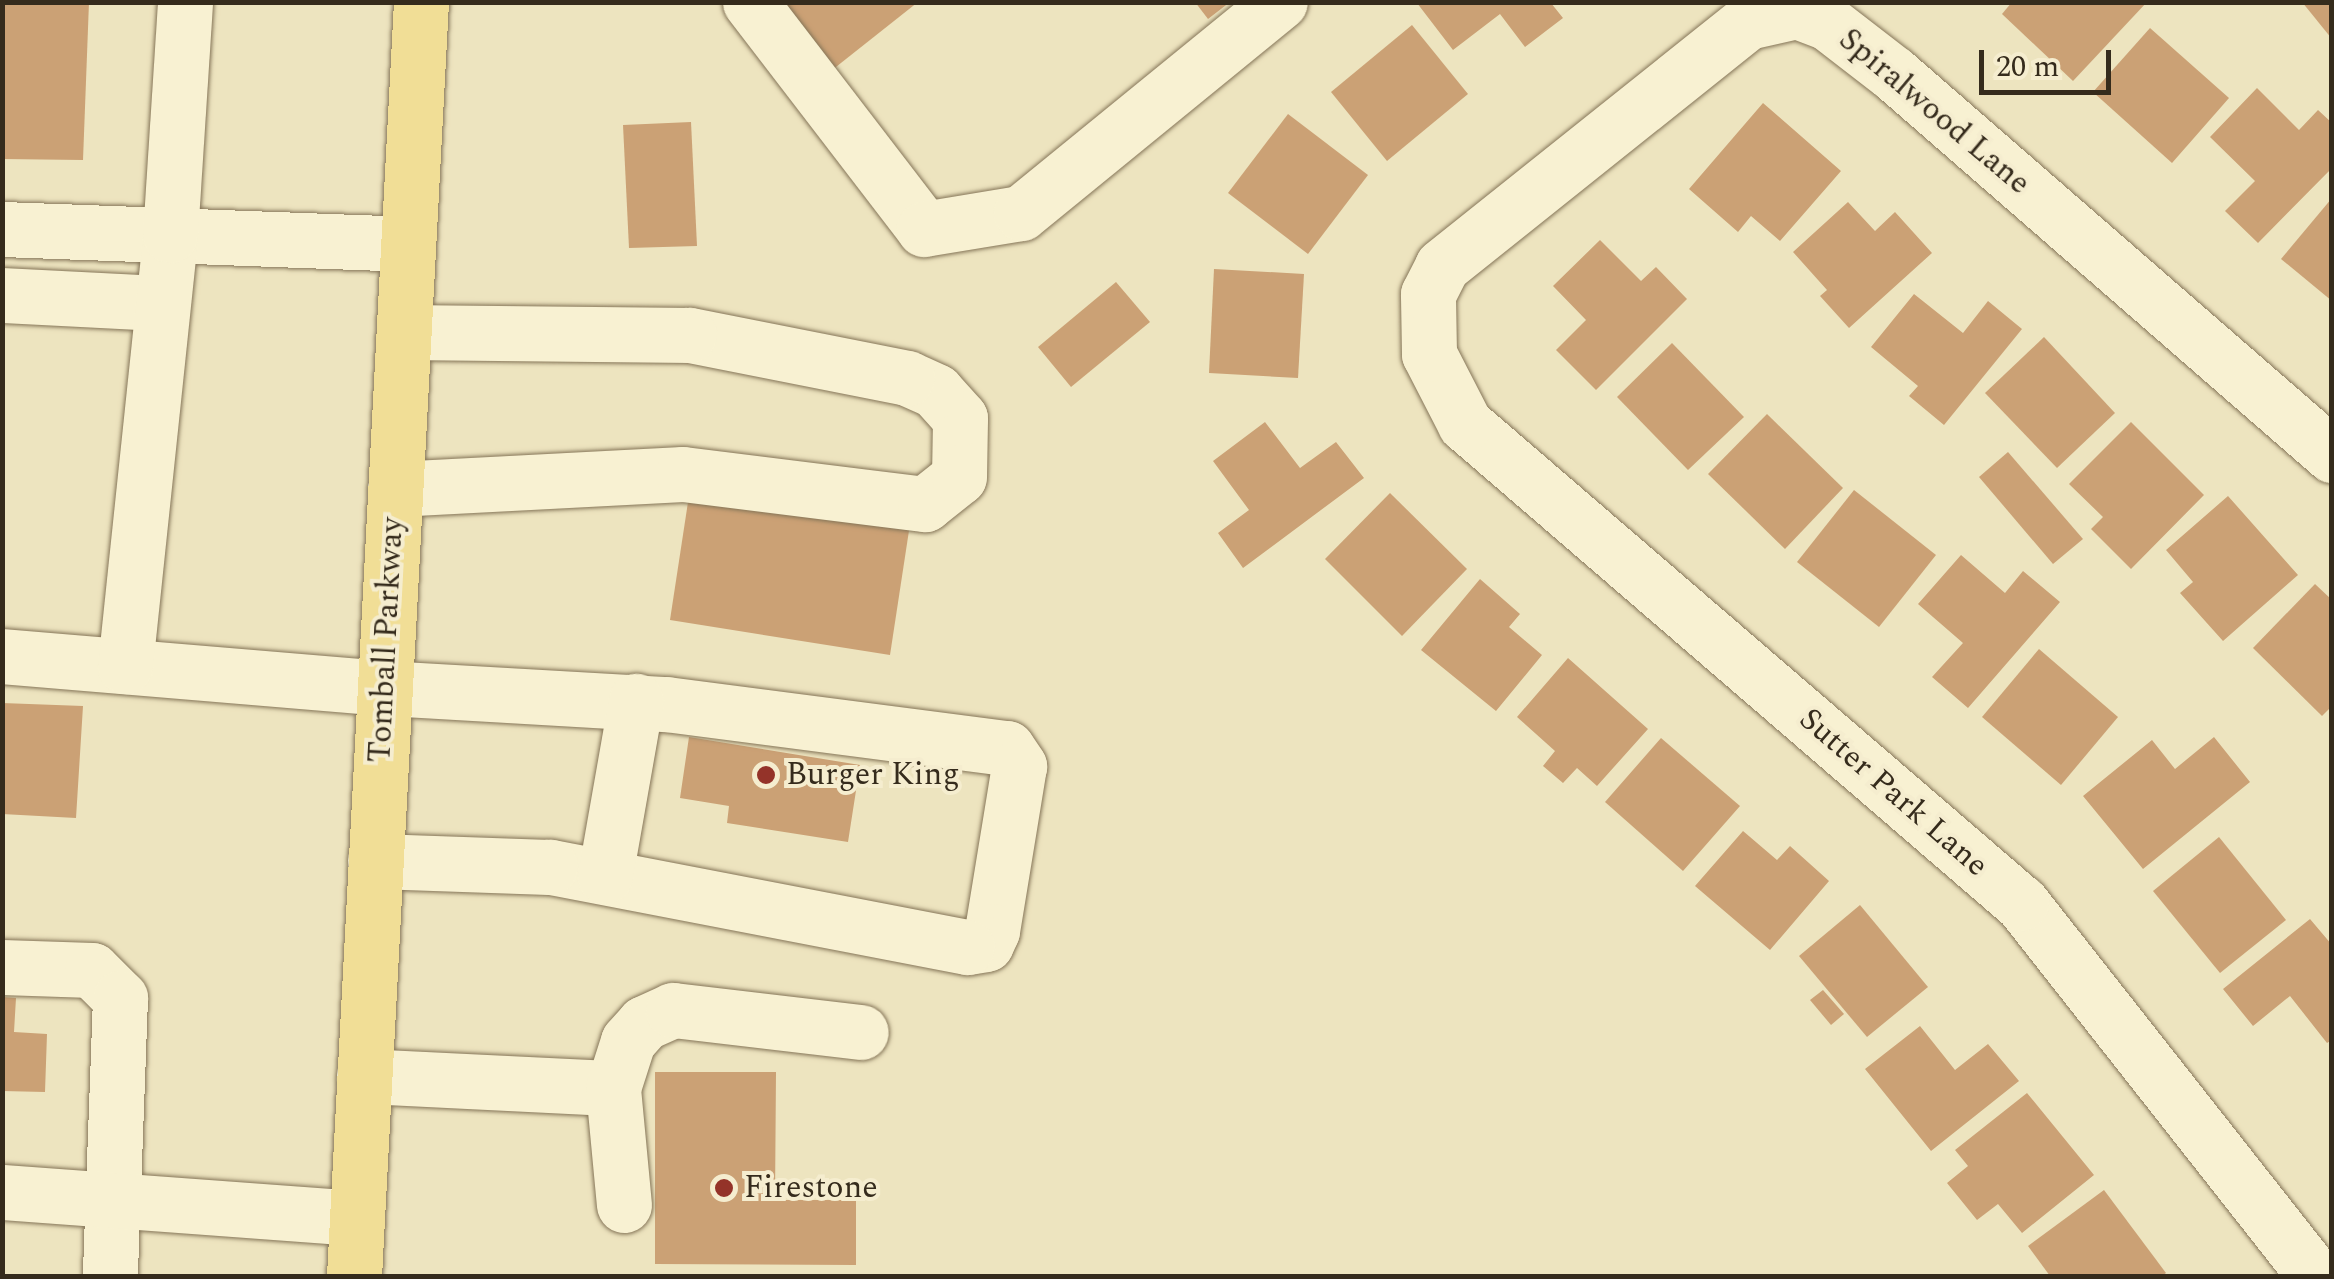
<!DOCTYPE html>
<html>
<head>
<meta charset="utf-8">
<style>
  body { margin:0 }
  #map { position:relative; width:2334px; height:1279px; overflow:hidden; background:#ede4bf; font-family:Spectral,serif }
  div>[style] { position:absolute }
  .building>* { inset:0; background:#cba175 }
  .roads { filter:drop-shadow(0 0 2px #857558) drop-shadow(0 0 2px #857558) }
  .minor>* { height:55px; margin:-27.5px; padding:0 27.5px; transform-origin:27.5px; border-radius:27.5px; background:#f8f1d2 }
  .major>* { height:55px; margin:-27.5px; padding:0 27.5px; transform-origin:27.5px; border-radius:27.5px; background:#f1de96 }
  .dots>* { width:28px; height:28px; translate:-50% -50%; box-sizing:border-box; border:5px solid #f5edcf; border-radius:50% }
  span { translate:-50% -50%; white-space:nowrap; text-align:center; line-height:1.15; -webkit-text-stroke:8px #f5edcf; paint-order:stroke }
  .street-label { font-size:32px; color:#352b1c }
  .poi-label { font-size:32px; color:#352b1c }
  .left { translate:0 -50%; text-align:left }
  .frame { position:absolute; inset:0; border:5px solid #352b1c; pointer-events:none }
  .scale { position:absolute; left:1979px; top:50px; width:132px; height:45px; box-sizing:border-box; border:5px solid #352b1c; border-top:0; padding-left:12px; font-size:30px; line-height:35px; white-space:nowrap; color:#352b1c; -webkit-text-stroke:8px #f5edcf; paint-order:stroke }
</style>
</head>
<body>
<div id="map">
  <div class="building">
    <div style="clip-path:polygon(2px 2px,89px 2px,83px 160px,2px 159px)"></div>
    <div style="clip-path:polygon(763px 2px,918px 2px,822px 78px)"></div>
    <div style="clip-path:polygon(1195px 2px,1230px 2px,1208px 19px)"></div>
    <div style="clip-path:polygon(2012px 2px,2147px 2px,2073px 81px,2002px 14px)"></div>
    <div style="clip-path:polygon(2302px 2px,2332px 2px,2332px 39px)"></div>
    <div style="clip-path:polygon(1417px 3px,1551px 3px,1563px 18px,1525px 47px,1500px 14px,1453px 50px)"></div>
    <div style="clip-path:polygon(1412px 25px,1468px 94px,1387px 161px,1331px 92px)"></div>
    <div style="clip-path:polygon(2150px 28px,2229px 98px,2172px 163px,2093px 92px)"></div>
    <div style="clip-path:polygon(2257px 88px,2299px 130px,2318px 110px,2332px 123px,2332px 168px,2258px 243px,2225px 211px,2255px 181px,2210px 137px)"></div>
    <div style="clip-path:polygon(1763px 103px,1841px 171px,1780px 241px,1751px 216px,1738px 232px,1689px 189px)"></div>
    <div style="clip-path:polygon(1288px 114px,1368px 175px,1308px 254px,1228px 193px)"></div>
    <div style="clip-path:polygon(691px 122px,697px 246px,629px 248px,623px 125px)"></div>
    <div style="clip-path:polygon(2332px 198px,2332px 301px,2281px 259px)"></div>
    <div style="clip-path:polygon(1848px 202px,1875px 231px,1895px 212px,1932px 253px,1849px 328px,1820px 296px,1827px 290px,1793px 252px)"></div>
    <div style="clip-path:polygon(1600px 240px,1641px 281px,1656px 267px,1687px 299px,1596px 390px,1556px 350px,1586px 320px,1553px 286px)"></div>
    <div style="clip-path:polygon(1214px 269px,1304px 274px,1298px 378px,1209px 373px)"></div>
    <div style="clip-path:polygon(1116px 282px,1150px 322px,1071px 387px,1038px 347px)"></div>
    <div style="clip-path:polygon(1914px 294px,1963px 333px,1988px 301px,2022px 329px,1944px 425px,1909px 396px,1918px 386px,1871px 347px)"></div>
    <div style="clip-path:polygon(2044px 337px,2115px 413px,2057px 468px,1985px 393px)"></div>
    <div style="clip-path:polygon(1672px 343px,1744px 417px,1688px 470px,1617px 397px)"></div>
    <div style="clip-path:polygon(1767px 414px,1843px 488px,1785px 549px,1708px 474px)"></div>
    <div style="clip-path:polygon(1265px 422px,1300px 468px,1336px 442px,1364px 478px,1243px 568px,1218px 533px,1249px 510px,1213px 461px)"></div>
    <div style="clip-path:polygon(2131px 422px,2204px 495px,2131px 569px,2091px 529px,2103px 517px,2069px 484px)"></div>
    <div style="clip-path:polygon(2008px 452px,2083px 539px,2053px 564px,1979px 477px)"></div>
    <div style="clip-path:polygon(690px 489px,910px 524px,890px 655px,670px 620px)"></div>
    <div style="clip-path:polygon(1854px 490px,1936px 555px,1879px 627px,1797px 562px)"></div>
    <div style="clip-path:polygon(1390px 493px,1467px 569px,1402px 636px,1325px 559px)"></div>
    <div style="clip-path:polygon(2228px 496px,2298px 575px,2223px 641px,2180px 593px,2193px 582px,2166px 550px)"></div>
    <div style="clip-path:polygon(1961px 555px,2005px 593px,2023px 571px,2060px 602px,1968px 708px,1932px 677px,1963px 643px,1918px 604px)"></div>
    <div style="clip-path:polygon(1480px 579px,1520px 614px,1509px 627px,1542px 655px,1496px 711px,1421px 650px)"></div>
    <div style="clip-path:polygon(2315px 584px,2332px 600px,2332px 706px,2322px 716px,2253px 648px)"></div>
    <div style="clip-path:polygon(2039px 649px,2118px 717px,2061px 785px,1982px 717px)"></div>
    <div style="clip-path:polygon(1568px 658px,1648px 729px,1597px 786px,1577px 768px,1563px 783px,1543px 766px,1555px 751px,1517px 717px)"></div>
    <div style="clip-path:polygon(2px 703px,83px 706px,76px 818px,2px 814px)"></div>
    <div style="clip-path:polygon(689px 737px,860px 765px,848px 842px,727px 823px,729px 806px,680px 798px)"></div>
    <div style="clip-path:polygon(2214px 737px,2250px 782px,2143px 869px,2083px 796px,2152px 740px,2175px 769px)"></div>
    <div style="clip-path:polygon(1661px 738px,1740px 806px,1683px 871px,1605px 802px)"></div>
    <div style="clip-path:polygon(1743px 831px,1777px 860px,1790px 846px,1829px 881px,1770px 950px,1695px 886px)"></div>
    <div style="clip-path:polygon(2219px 837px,2286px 920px,2220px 973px,2153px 891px)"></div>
    <div style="clip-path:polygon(1860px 905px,1928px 987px,1867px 1037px,1799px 956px)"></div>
    <div style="clip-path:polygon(2310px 919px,2332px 945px,2332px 1040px,2327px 1043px,2290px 996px,2253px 1026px,2223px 989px)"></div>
    <div style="clip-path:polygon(1823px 990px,1844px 1014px,1831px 1025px,1810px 1000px)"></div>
    <div style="clip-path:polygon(2px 997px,16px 998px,14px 1032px,47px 1034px,45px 1092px,2px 1091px)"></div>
    <div style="clip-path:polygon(1920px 1026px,1955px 1070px,1988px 1044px,2019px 1081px,1931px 1151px,1865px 1069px)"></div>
    <div style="clip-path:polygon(655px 1072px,776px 1072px,775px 1200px,856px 1200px,856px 1265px,655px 1264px)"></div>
    <div style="clip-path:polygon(2027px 1093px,2094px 1175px,2022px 1233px,1998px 1204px,1977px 1220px,1947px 1183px,1968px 1166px,1955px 1150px)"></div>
    <div style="clip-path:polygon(2104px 1190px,2166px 1273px,2162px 1276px,2050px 1276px,2028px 1246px)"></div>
  </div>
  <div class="roads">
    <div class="minor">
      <div style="left:750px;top:2px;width:286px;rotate:52.5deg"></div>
      <div style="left:924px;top:229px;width:98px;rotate:-9.4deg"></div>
      <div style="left:1021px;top:213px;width:334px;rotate:-39.2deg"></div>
      <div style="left:2px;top:229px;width:406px;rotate:2.1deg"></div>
      <div style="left:2px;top:295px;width:159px;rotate:2.9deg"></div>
      <div style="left:395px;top:489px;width:288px;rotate:-3deg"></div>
      <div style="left:683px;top:474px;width:244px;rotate:7.1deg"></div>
      <div style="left:925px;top:504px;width:43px;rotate:-38.5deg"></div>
      <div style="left:959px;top:477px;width:59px;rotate:-89deg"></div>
      <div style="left:960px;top:418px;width:36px;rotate:-132deg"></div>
      <div style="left:936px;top:391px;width:32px;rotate:-156deg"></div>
      <div style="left:907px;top:378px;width:222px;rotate:-168.8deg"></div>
      <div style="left:689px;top:335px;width:285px;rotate:-179.4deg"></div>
      <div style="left:2px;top:656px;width:384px;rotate:4.8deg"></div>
      <div style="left:385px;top:688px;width:281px;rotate:3.3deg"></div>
      <div style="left:666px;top:704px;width:344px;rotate:7.4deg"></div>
      <div style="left:1007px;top:748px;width:22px;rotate:56deg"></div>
      <div style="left:1019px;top:766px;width:167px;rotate:99.3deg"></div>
      <div style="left:992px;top:931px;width:14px;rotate:115deg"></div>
      <div style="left:986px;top:944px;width:19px;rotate:171deg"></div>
      <div style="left:967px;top:947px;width:425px;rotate:-169.1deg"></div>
      <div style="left:550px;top:867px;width:175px;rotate:-178deg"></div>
      <div style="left:125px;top:666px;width:433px;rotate:-84deg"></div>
      <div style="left:170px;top:235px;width:233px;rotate:-86.3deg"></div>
      <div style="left:605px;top:876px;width:178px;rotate:-80deg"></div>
      <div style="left:2px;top:967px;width:90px;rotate:1.9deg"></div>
      <div style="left:92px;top:970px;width:40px;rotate:45deg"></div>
      <div style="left:120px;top:998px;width:278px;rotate:92.1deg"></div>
      <div style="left:364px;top:1076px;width:249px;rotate:2.8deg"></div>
      <div style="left:2px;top:1192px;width:355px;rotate:4.2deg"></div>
      <div style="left:624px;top:1205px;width:118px;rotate:-95.4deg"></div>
      <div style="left:613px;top:1088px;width:49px;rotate:-72.3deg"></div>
      <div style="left:628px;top:1041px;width:24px;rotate:-48deg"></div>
      <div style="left:644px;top:1023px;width:32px;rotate:-24deg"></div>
      <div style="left:673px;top:1010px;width:189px;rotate:6.7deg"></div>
      <div style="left:2315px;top:1276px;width:475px;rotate:-128.2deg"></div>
      <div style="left:2021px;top:903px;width:734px;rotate:-139.25deg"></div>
      <div style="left:1465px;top:424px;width:79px;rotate:-117.2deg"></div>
      <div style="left:1429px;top:354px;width:60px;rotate:-91deg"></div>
      <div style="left:1428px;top:294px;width:31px;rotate:-63deg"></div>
      <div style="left:1442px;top:266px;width:391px;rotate:-38.6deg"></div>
      <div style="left:1748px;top:22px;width:50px;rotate:-12.7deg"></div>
      <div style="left:1797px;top:11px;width:33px;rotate:21deg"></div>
      <div style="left:1828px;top:23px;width:83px;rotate:37.7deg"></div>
      <div style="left:1894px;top:74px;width:581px;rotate:41.02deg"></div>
    </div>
    <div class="major">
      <div style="left:354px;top:1276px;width:1276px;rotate:-86.99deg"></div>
    </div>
  </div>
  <div class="dots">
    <div style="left:766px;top:775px;background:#943329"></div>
    <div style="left:724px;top:1188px;background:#943329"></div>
  </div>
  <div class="street-label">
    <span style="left:1934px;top:112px;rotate:40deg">Spiralwood Lane</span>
    <span style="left:387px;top:640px;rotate:-87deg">Tomball Parkway</span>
    <span style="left:1893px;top:793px;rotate:41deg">Sutter Park Lane</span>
  </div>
  <div class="poi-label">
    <span class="left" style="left:786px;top:775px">Burger King</span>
    <span class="left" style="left:744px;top:1188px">Firestone</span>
  </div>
  <div class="frame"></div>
  <div class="scale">20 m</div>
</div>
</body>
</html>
